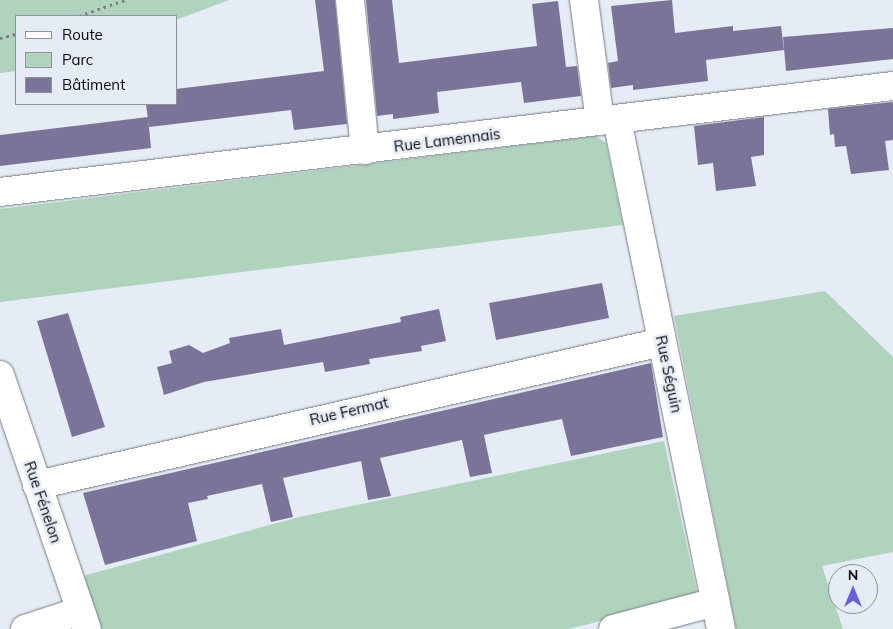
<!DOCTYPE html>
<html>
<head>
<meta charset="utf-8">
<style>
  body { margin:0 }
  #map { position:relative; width:893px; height:629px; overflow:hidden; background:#e6ecf5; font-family:Mulish,sans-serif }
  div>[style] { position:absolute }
  .green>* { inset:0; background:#b0d3bd }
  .building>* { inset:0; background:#7b7499 }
  .path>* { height:3px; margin-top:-1.5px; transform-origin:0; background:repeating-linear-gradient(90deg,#7d8187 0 2.5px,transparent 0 6.5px) }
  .roads { filter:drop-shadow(0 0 1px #767c83) drop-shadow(0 0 1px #767c83) }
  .minor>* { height:28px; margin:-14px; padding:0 14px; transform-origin:14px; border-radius:14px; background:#fff }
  span { translate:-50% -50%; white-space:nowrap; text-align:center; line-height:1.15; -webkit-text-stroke:5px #e6ecf5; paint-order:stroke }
  .street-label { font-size:15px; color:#0a0c0f }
  .legend { position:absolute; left:15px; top:15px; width:162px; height:90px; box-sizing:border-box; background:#e6ecf5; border:1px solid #8e9299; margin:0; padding:6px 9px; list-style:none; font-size:15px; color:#0a0c0f }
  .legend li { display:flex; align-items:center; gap:10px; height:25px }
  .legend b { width:25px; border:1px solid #8e9299 }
  .north { position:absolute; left:828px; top:564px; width:50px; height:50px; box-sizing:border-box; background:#e6ecf5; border:1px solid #8e9299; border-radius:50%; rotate:0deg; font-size:14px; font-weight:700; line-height:20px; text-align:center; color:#0a0c0f }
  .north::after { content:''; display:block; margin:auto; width:18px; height:22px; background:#6b5fd9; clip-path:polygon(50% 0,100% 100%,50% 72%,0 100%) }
</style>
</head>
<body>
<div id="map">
  <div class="green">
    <div style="clip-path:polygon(0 0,229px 0,176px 20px,176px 16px,16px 16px,16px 71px,0 73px)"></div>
    <div style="clip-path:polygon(596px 136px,606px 143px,623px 225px,0 302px,0 209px)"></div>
    <div style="clip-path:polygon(825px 291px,893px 357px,893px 552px,822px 566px,843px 629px,736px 629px,674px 316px)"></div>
    <div style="clip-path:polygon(664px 441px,697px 592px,692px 598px,569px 629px,101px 629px,83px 576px,299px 517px)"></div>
  </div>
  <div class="building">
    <div style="clip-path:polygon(315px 0,335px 0,347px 124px,294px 130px,291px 110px,149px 127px,146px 104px,176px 104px,176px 89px,324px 71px)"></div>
    <div style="clip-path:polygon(366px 0,392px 0,399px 63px,537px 46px,532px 4px,558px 1px,566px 67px,577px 66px,581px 96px,524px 103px,521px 82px,437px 92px,439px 113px,393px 119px,393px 114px,377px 116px)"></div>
    <div style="clip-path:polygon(672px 0,675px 33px,733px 26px,733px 31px,781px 26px,784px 50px,706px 60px,708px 81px,633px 90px,633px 85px,611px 88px,608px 63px,618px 61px,611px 6px)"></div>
    <div style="clip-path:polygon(893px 28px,893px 59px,786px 71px,783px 37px)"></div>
    <div style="clip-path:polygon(893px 102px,893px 140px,885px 141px,889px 170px,851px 174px,846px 146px,835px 147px,834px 134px,830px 135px,828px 109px)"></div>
    <div style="clip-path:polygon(148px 117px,151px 148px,0 166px,0 135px)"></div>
    <div style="clip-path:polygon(764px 117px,764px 155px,751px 157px,756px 186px,716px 191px,713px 163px,698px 165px,694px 126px)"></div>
    <div style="clip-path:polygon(602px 283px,609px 318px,496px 340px,489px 303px)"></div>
    <div style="clip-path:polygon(439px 309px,446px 341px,421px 346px,422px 351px,369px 359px,370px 364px,325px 372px,323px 362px,204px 382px,164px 395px,157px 367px,172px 363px,169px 351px,189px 345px,203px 353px,230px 343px,229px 338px,281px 329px,284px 345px,401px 322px,400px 317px)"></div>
    <div style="clip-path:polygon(68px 313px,105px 427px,72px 437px,37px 321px)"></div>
    <div style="clip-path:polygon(651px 363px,663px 437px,571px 456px,562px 419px,507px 430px,484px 435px,492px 473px,470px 477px,462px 440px,380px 458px,391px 496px,368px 500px,361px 461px,283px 478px,293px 517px,271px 522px,262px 484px,207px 496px,208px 499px,188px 503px,197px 541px,105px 565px,83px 493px)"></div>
  </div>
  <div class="path">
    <div style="left:79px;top:16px;width:49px;rotate:-19.2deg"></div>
    <div style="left:0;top:38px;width:16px;rotate:-14deg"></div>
  </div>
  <div class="roads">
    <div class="minor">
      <div style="left:350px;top:0;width:151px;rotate:84.3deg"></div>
      <div style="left:584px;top:0;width:122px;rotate:82.5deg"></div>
      <div style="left:617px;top:120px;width:520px;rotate:78.45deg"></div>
      <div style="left:0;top:192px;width:899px;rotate:-6.77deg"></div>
      <div style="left:0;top:375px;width:268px;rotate:71.1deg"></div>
      <div style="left:37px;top:485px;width:641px;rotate:-12.89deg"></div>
      <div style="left:25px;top:629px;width:58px;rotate:-18.1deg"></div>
      <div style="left:613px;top:629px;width:106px;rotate:-14.8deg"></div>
    </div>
  </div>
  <div class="street-label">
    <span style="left:447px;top:140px;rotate:-7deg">Rue Lamennais</span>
    <span style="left:669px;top:374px;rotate:78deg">Rue Séguin</span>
    <span style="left:349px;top:411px;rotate:-13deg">Rue Fermat</span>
    <span style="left:43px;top:502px;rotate:71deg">Rue Fénelon</span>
  </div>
  <ul class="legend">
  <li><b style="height:6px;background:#fff"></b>Route</li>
  <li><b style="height:14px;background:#b0d3bd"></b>Parc</li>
  <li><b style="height:14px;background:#7b7499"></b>Bâtiment</li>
  </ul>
  <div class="north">N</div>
</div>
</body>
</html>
